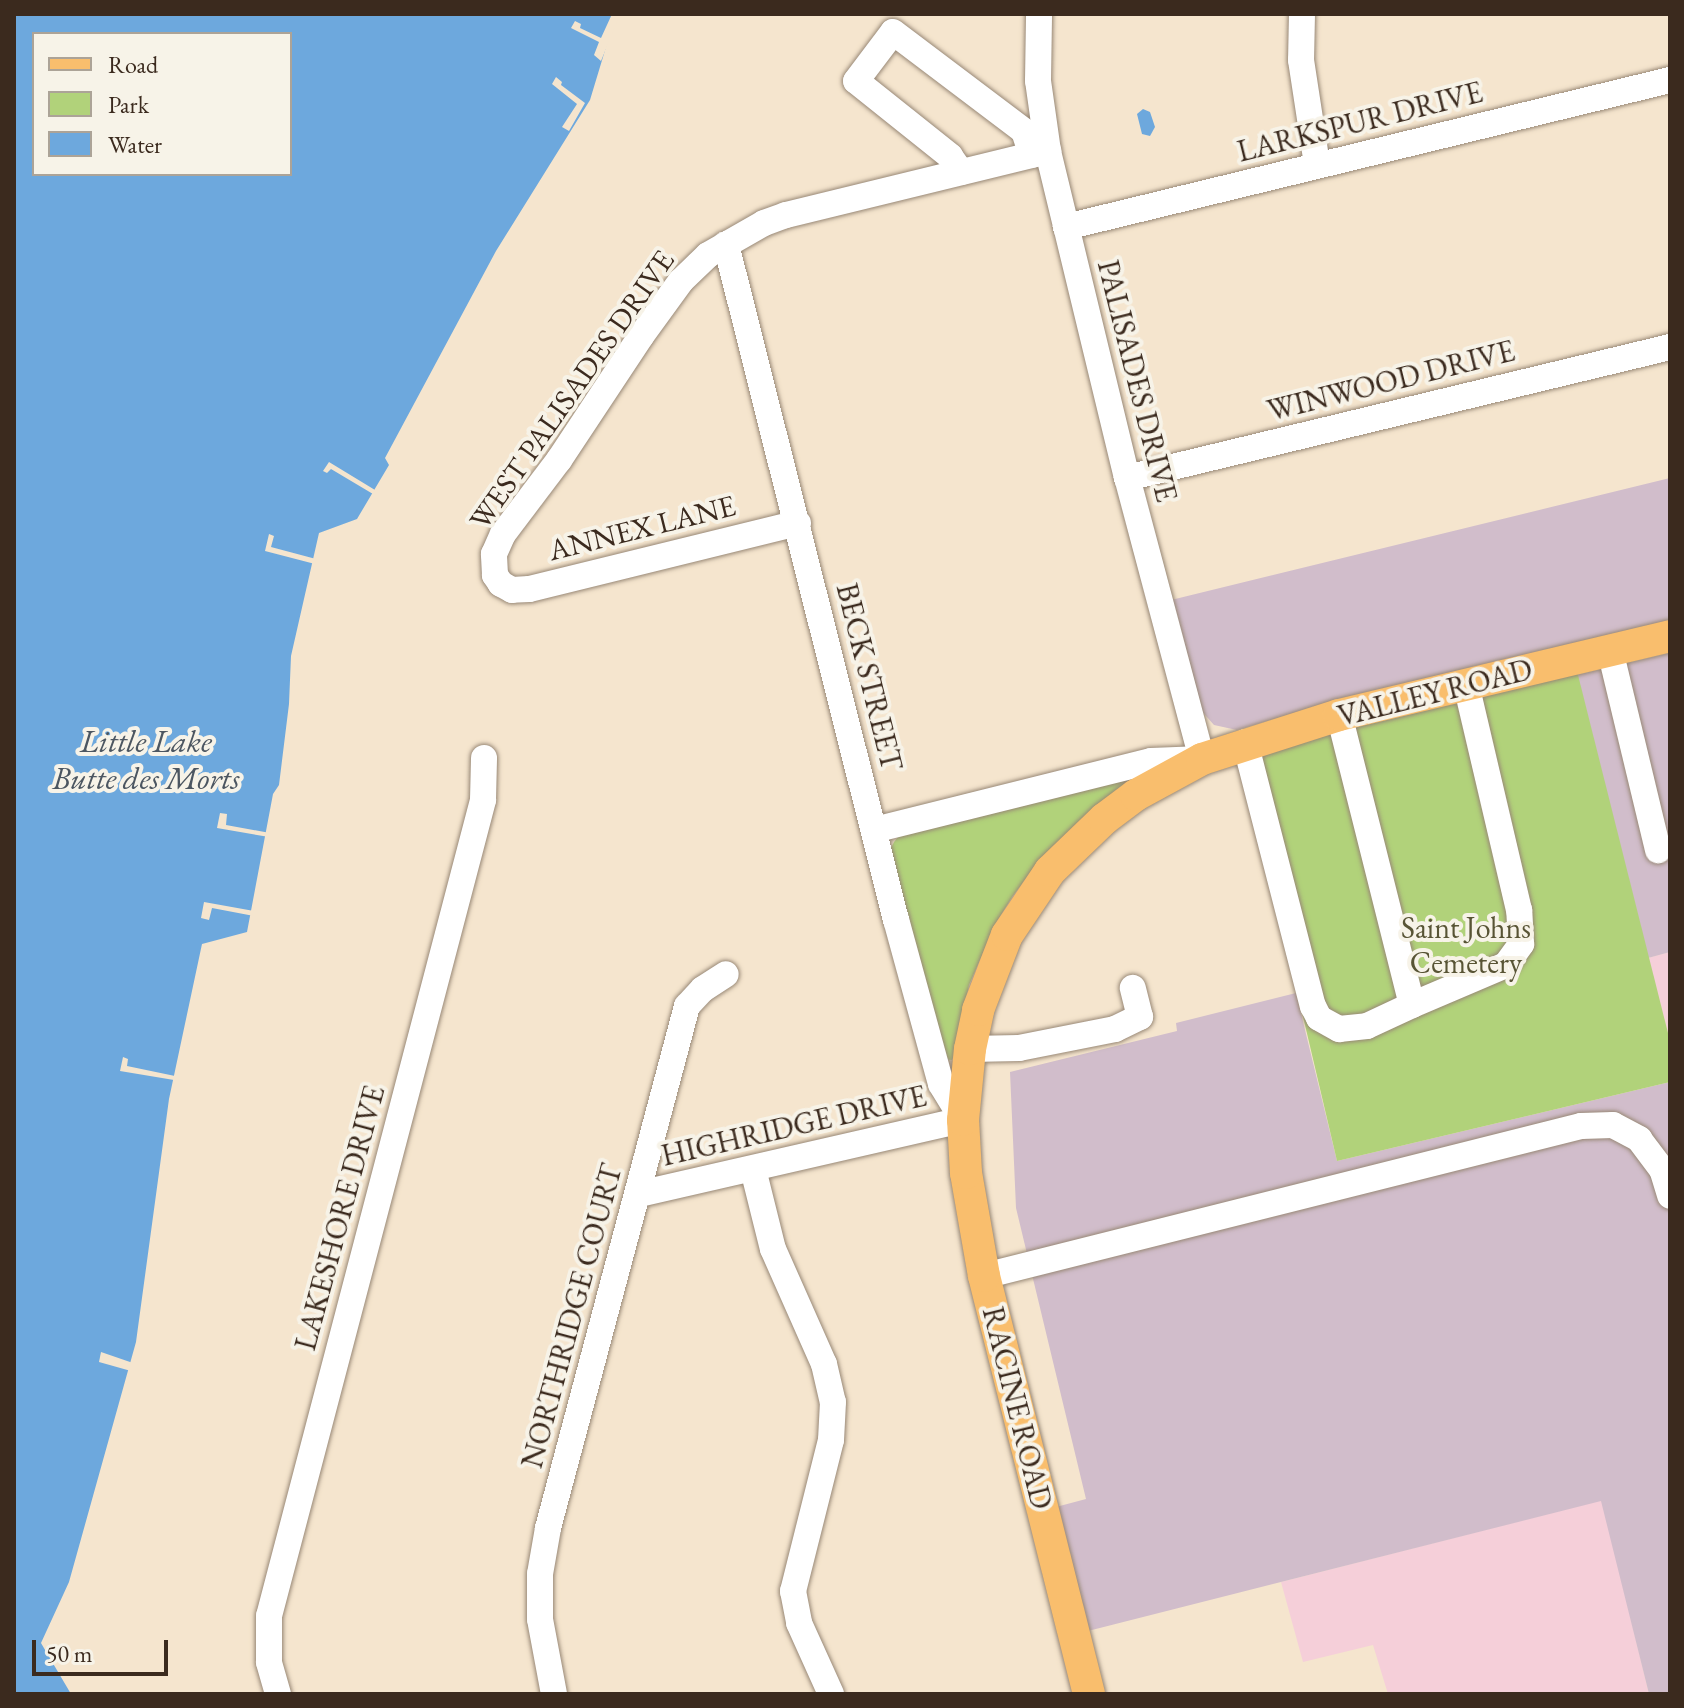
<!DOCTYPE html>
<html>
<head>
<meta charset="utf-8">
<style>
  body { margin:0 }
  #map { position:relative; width:1684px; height:1708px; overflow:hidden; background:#f5e5ce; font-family:"EB Garamond",serif }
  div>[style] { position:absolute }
  .built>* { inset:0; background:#f5cfd9 }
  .industrial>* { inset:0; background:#d1bdcb }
  .green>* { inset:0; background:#b1d27a }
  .water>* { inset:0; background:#6da8dd }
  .pier>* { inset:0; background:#f5e5ce }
  .roads { filter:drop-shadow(0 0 2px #988876) drop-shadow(0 0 2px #988876) }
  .minor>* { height:26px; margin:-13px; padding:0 13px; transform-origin:13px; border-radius:13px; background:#fff }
  .major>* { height:32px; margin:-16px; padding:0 16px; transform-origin:16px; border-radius:16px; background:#f9be6d }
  span { translate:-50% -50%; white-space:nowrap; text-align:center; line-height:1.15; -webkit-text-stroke:8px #f7f3e8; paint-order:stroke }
  .street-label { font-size:30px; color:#3b2a1e }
  .park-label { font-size:30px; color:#585435 }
  .water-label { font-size:32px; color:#4c5661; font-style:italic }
  .frame { position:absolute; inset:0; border:16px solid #3b2a1e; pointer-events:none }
  .legend { position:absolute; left:32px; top:32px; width:260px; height:144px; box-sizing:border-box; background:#f7f3e8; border:2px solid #aca397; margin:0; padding:10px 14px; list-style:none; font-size:24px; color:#3b2a1e }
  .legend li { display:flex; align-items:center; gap:16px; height:40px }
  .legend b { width:40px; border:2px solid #aca397 }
  .scale { position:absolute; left:32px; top:1640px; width:136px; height:36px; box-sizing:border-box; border:4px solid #3b2a1e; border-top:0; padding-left:10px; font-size:24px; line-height:28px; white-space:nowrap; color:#3b2a1e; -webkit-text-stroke:6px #f7f3e8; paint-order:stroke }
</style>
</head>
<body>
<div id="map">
  <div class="built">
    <div style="clip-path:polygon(1670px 952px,1670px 1041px,1648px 958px)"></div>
    <div style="clip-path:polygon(1602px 1500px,1649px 1694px,1388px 1694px,1373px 1645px,1303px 1662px,1281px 1582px)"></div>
  </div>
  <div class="industrial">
    <div style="clip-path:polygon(1670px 478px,1670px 620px,1341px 699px,1237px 730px,1214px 725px,1198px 707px,1167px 601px)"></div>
    <div style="clip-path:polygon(1670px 653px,1670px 952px,1648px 958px,1577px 675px)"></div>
    <div style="clip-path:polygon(1296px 993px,1337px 1161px,1670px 1082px,1670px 1694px,1649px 1694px,1601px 1501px,1084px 1632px,1056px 1507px,1086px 1499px,1016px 1208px,1010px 1072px,1177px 1031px,1176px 1023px)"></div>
  </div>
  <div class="green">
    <div style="clip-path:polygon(1574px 659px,1670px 1041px,1670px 1082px,1337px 1161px,1239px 744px)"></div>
    <div style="clip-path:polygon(1142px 770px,1031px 872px,1012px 897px,996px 923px,969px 985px,955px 1054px,952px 1060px,943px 1059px,891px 848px,894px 842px,898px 837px)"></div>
  </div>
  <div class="water">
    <div style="clip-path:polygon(evenodd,14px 14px,616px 14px,590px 100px,496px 251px,385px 458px,389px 465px,357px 519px,319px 533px,291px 656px,289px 704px,279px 785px,273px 794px,247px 932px,202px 944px,169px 1099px,136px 1342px,69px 1582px,41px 1643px,71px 1694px,14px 1694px,14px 14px,34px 34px,290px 34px,290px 174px,34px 174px,34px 34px)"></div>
    <div style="clip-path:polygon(1143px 109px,1150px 112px,1155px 127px,1150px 136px,1142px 134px,1137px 114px)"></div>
  </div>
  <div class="pier">
    <div style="clip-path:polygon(612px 14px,620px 14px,601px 61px,594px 55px,599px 42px,571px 28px,575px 21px,581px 24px,580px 28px,601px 38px)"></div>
    <div style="clip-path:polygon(556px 77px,562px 82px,561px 85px,585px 103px,569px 131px,562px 127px,577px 104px,552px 84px)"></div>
    <div style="clip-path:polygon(329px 462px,375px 490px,373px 494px,331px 469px,327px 473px,323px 471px)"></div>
    <div style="clip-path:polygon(269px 534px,274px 536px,271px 547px,316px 559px,315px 564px,265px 551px)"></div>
    <div style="clip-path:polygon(220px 813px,227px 814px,226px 825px,270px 833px,269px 837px,217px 828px)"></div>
    <div style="clip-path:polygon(204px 902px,254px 911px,254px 916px,212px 908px,209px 920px,201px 918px)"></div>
    <div style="clip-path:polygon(123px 1057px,128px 1059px,127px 1066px,175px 1076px,174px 1080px,120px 1071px)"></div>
    <div style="clip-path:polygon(101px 1352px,133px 1363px,131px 1371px,99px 1362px)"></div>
  </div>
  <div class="roads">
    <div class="minor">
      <div style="left:1302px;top:14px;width:46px;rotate:91.2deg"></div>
      <div style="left:1301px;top:60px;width:106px;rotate:81.3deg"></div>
      <div style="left:961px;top:172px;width:19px;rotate:-125deg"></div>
      <div style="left:950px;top:156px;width:120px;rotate:-141.4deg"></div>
      <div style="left:856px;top:81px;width:61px;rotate:-52.9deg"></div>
      <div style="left:893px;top:32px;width:164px;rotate:37.1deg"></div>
      <div style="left:1024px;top:131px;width:25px;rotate:72deg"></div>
      <div style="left:1066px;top:227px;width:622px;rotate:-13.68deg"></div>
      <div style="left:1127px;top:478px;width:559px;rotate:-13.56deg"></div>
      <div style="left:798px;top:523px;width:277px;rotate:166.2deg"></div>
      <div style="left:529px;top:589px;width:17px;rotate:177deg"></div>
      <div style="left:512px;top:590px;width:13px;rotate:-151deg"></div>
      <div style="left:501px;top:584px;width:11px;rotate:-124deg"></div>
      <div style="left:495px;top:575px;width:21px;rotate:-93deg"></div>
      <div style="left:494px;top:554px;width:22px;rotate:-66deg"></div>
      <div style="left:503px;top:534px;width:93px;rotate:-52.9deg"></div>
      <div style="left:559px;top:460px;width:149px;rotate:-56.5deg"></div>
      <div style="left:641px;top:336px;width:68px;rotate:-54deg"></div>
      <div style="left:681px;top:281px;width:37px;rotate:-44deg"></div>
      <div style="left:708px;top:255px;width:64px;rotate:-29.7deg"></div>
      <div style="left:764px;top:223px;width:23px;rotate:-20deg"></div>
      <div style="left:786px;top:215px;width:270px;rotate:-13.7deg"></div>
      <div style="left:1610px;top:650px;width:206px;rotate:76.5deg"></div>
      <div style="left:1245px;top:742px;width:273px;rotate:75.6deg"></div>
      <div style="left:1313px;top:1006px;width:13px;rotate:63deg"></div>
      <div style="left:1319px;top:1018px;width:23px;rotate:29deg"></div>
      <div style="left:1339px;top:1029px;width:28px;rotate:-6deg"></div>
      <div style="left:1367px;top:1026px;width:50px;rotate:-25deg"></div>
      <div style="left:1412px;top:1005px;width:299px;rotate:-104.1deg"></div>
      <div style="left:874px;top:830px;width:285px;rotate:-14deg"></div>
      <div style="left:1151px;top:761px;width:51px;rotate:-2.2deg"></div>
      <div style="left:1202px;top:759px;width:291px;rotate:-104.9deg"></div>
      <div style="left:1127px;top:478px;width:336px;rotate:-103.6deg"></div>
      <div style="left:1048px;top:151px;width:71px;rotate:-98.1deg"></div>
      <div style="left:1038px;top:81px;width:67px;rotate:-89.1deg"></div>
      <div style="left:1412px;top:1005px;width:102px;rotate:-23.1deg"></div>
      <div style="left:1506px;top:965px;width:26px;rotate:-54deg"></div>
      <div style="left:1521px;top:944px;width:34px;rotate:-93deg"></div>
      <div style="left:1519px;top:910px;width:232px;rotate:-103.2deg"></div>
      <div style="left:970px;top:1049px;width:49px;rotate:-1.2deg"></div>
      <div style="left:1019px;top:1048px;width:98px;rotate:-11.2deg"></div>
      <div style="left:1115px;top:1029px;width:28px;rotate:-26deg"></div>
      <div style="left:1140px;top:1017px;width:30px;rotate:-104deg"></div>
      <div style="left:753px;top:1169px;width:82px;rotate:76deg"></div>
      <div style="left:773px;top:1249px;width:126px;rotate:66.1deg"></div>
      <div style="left:824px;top:1364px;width:39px;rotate:77deg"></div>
      <div style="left:833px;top:1402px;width:38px;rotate:93deg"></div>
      <div style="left:831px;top:1440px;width:156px;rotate:104.1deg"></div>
      <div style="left:793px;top:1591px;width:33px;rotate:79deg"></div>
      <div style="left:799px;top:1623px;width:78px;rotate:65.7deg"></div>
      <div style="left:639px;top:1194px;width:332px;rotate:-12.9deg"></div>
      <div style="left:963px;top:1120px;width:42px;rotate:-121.4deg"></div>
      <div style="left:941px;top:1084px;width:170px;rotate:-105.3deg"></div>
      <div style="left:896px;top:920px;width:697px;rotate:-104.12deg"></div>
      <div style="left:984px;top:1276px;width:616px;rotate:-14.1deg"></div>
      <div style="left:1581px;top:1126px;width:32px;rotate:-2deg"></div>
      <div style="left:1613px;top:1125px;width:30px;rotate:28deg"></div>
      <div style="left:1639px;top:1139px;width:38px;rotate:53deg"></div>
      <div style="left:1662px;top:1169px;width:28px;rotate:73deg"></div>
      <div style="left:278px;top:1694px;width:33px;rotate:-106deg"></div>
      <div style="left:269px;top:1662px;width:46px;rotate:-90deg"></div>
      <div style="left:269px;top:1616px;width:844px;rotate:-75.3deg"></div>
      <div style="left:483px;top:800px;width:42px;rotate:-88.6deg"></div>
      <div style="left:554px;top:1694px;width:76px;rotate:-100.6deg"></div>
      <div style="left:540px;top:1619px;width:45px;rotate:-90deg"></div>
      <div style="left:540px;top:1574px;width:47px;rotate:-80.1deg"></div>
      <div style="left:548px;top:1528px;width:540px;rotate:-75.09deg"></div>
      <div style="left:687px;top:1006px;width:23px;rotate:-47deg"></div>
      <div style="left:703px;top:989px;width:27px;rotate:-33deg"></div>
    </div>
    <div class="major">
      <div style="left:1089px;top:1694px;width:431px;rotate:-104.1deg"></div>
      <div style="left:984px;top:1276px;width:105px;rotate:-99.9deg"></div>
      <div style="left:966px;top:1173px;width:53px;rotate:-93.2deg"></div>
      <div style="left:963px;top:1120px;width:71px;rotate:-84.4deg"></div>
      <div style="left:970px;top:1049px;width:40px;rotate:-78deg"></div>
      <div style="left:978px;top:1010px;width:80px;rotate:-68.9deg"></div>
      <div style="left:1007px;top:935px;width:77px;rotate:-56.1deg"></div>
      <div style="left:1050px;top:871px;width:75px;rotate:-43.9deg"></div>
      <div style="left:1104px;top:819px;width:40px;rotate:-37deg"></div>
      <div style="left:1136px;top:795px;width:75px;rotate:-28.6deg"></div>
      <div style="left:1202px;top:759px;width:144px;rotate:-17.8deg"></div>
      <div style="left:1339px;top:715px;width:340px;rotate:-13.4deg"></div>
    </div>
  </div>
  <div class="street-label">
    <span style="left:1360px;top:122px;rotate:-14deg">LARKSPUR DRIVE</span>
    <span style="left:1137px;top:381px;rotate:76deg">PALISADES DRIVE</span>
    <span style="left:1391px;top:381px;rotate:-14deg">WINWOOD DRIVE</span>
    <span style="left:572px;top:390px;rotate:-55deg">WEST PALISADES DRIVE</span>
    <span style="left:642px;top:528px;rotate:-14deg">ANNEX LANE</span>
    <span style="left:869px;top:677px;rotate:76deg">BECK STREET</span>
    <span style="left:1435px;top:693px;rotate:-14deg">VALLEY ROAD</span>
    <span style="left:794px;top:1126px;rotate:-13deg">HIGHRIDGE DRIVE</span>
    <span style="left:340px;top:1218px;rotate:-75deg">LAKESHORE DRIVE</span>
    <span style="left:572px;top:1316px;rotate:-75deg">NORTHRIDGE COURT</span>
    <span style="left:1017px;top:1408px;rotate:76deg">RACINE ROAD</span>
  </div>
  <div class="park-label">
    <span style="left:1466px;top:945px">Saint Johns<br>Cemetery</span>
  </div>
  <div class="water-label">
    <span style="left:146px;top:760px">Little Lake<br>Butte des Morts</span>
  </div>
  <div class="frame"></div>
  <ul class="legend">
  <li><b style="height:10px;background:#f9be6d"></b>Road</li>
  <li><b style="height:22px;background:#b1d27a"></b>Park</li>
  <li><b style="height:22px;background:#6da8dd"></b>Water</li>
  </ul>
  <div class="scale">50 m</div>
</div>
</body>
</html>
